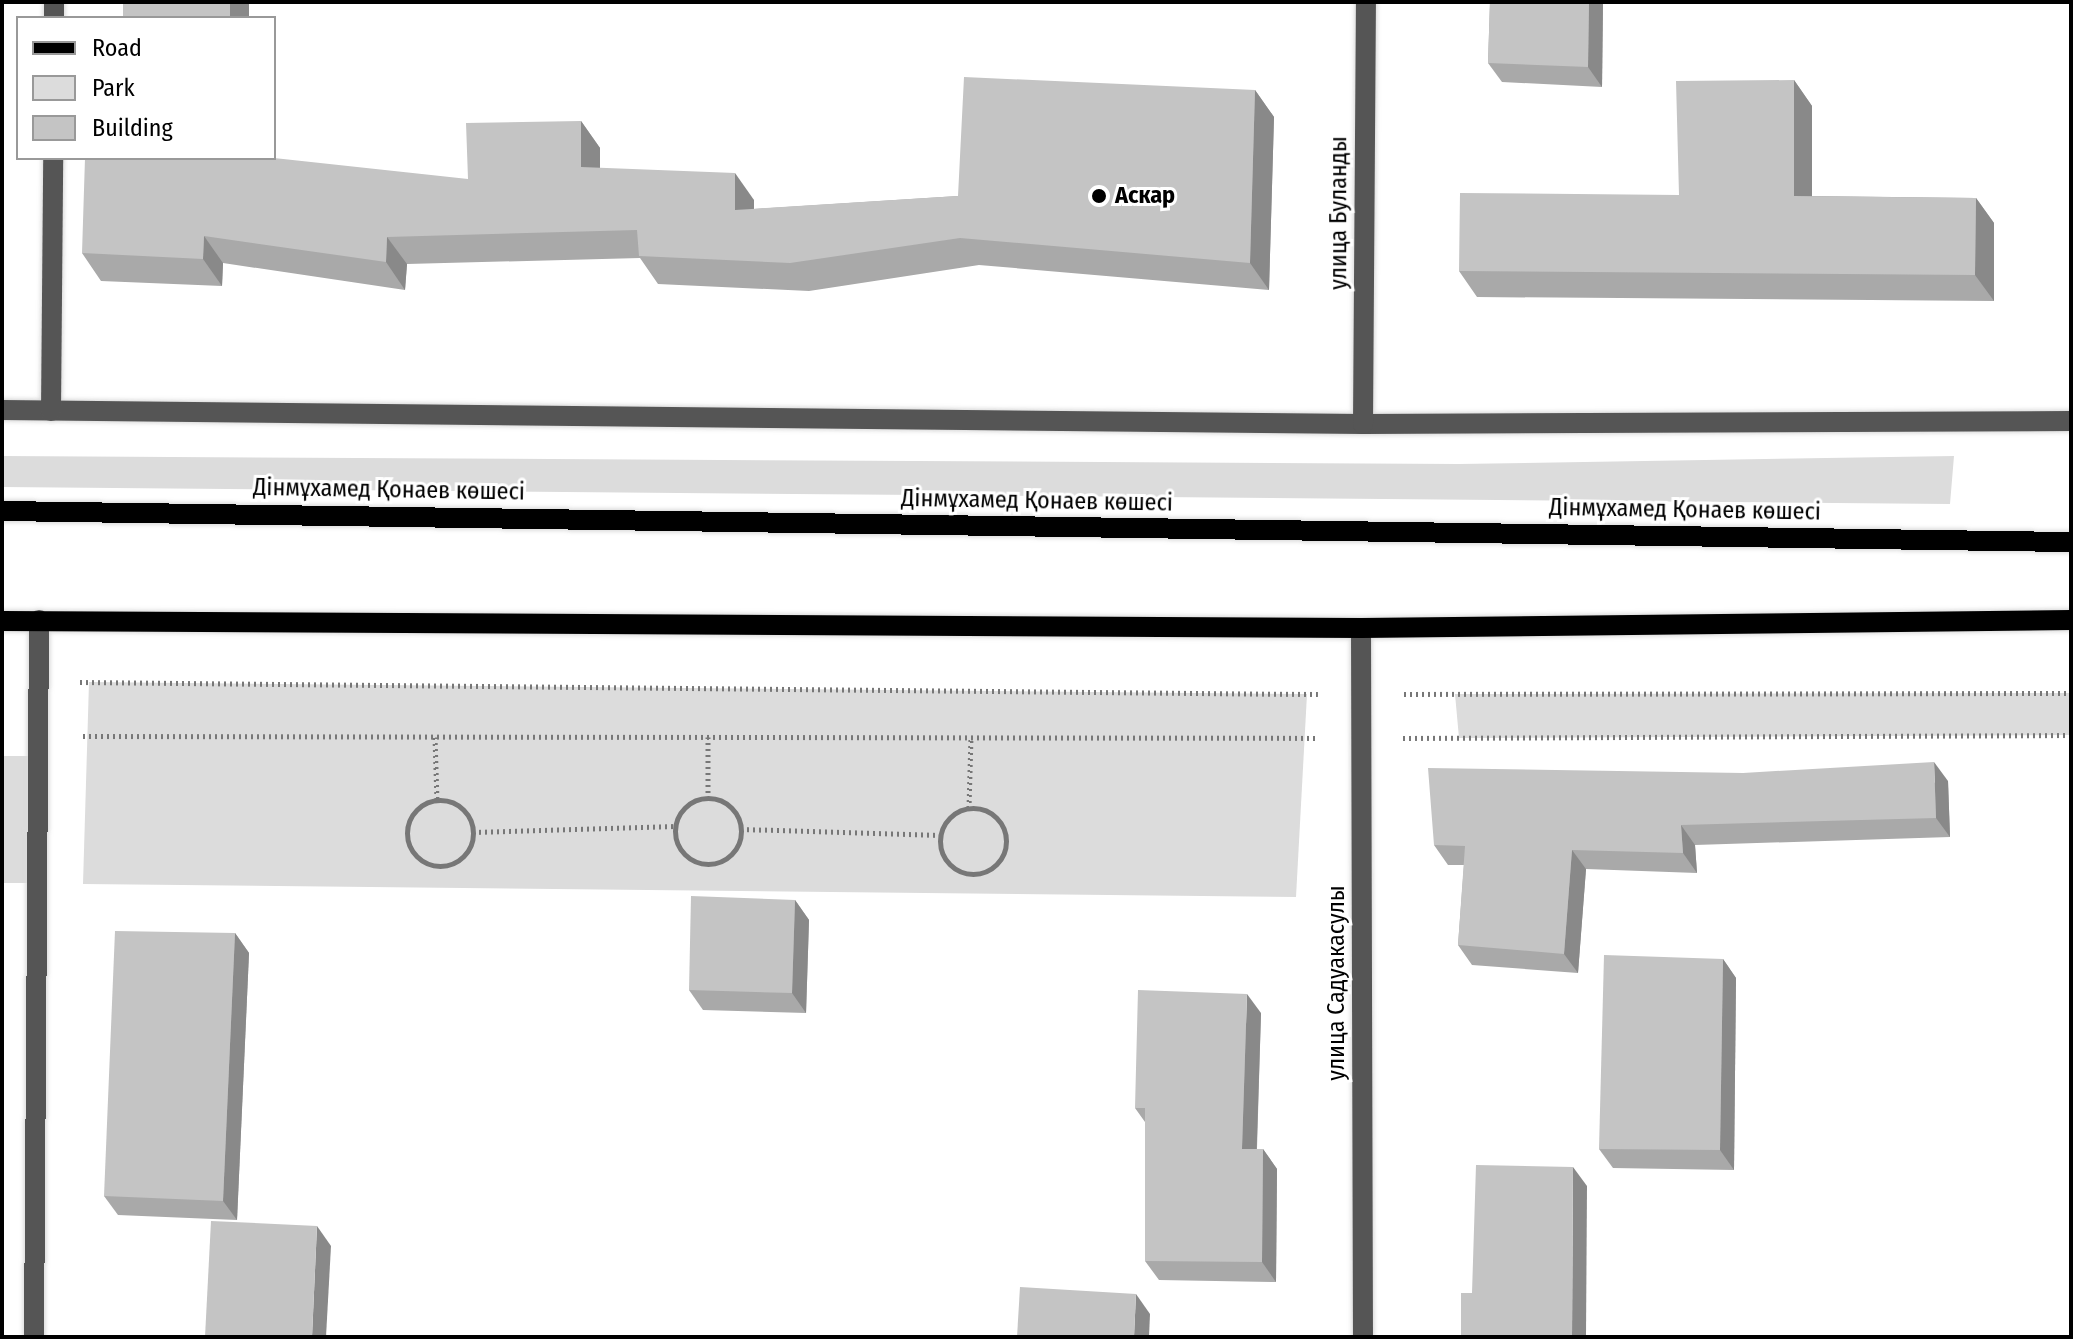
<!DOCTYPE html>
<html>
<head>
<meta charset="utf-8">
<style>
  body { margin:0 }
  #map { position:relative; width:2073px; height:1339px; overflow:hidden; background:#fff; font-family:"Fira Sans Condensed",sans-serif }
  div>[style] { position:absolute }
  .green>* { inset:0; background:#dcdcdc }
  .path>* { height:5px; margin-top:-2.5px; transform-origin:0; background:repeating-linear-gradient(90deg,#777 0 2px,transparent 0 6px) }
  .path>.ring { margin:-2.5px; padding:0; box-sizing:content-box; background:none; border:5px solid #777; border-radius:50% }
  .roads { filter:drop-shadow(0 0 2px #dbdbdb) drop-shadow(0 0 2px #dbdbdb) }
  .minor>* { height:20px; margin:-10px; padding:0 10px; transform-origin:10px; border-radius:10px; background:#555 }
  .major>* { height:20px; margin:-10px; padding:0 10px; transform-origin:10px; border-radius:10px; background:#000 }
  .wall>* { inset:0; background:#a9a9a9 }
  .shaded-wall>* { inset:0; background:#898989 }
  .building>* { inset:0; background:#c4c4c4 }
  .dots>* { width:22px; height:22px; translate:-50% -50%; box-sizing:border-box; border:4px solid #fff; border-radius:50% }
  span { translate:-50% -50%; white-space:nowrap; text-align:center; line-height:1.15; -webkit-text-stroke:6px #fff; paint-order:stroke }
  .poi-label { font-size:24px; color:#000; font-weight:700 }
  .left { translate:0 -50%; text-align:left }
  .street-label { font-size:24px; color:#000 }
  .frame { position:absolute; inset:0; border:4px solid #000; pointer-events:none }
  .legend { position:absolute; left:16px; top:16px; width:260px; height:144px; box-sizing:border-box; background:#fff; border:2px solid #999; margin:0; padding:10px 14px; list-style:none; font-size:24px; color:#000 }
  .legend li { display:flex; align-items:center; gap:16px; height:40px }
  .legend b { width:40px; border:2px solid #999 }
</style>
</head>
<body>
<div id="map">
  <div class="green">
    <div style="clip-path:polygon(2px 456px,1459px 464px,1954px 456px,1950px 504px,2px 487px)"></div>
    <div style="clip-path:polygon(89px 682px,1307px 694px,1296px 897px,83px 884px)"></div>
    <div style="clip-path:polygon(2071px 693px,2071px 735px,1459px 738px,1455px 694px)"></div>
    <div style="clip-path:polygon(2px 756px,37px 756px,35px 883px,2px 883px)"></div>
  </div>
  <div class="path">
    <div style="left:80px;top:682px;width:1238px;rotate:0.56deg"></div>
    <div style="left:1404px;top:694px;width:667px;rotate:-0.09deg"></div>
    <div style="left:83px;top:736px;width:1234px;rotate:0.09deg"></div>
    <div style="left:435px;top:737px;width:63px;rotate:88.2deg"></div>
    <div style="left:708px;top:737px;width:61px;rotate:90deg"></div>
    <div style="left:1403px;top:738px;width:668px;rotate:-0.26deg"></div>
    <div class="ring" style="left:675px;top:798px;width:61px;height:61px"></div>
    <div class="ring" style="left:407px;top:800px;width:61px;height:61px"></div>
    <div style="left:969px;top:808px;width:70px;rotate:-88.4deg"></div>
    <div class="ring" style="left:940px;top:808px;width:61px;height:61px"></div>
    <div style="left:741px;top:829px;width:199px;rotate:1.7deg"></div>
    <div style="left:473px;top:832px;width:203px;rotate:-1.7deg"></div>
  </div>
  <div class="roads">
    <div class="minor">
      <div style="left:54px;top:18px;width:16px;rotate:-90deg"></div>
      <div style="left:2px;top:410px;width:1361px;rotate:0.59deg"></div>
      <div style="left:1363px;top:424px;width:708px;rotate:-0.24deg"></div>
      <div style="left:51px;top:411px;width:253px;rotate:-89.5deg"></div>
      <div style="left:1363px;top:424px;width:422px;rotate:-89.6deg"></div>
      <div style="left:1361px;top:628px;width:709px;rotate:89.84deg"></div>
      <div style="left:34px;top:1337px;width:717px;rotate:-89.6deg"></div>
    </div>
    <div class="major">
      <div style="left:2px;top:511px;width:2069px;rotate:0.86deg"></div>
      <div style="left:2px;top:621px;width:1359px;rotate:0.3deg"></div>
      <div style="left:1361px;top:628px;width:710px;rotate:-0.65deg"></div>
    </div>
  </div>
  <div class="wall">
    <div style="clip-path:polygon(1490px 2px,1603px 2px,1602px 87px,1502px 82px,1488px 63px)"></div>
    <div style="clip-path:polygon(1794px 80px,1812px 106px,1812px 196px,1976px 198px,1994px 223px,1994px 301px,1477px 297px,1459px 271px,1679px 195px)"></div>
    <div style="clip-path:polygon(1255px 90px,1274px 117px,1269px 290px,979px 265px,809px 291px,658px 284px,640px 258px,407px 264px,405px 290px,223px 263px,222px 286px,101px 281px,82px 253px,468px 179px,581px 121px,600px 148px,600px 168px,754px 200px,754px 209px,958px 196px)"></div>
    <div style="clip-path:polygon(1948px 781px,1950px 837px,1695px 845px,1697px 873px,1586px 869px,1578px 973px,1472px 965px,1458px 945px,1464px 865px,1448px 865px,1434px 845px)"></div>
    <div style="clip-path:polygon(795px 900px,809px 920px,806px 1013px,703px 1010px,689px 990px)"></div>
    <div style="clip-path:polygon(235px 933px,249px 953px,237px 1220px,118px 1215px,104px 1196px)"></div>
    <div style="clip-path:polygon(1723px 959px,1736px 978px,1734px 1170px,1613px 1168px,1599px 1149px)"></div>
    <div style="clip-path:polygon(1261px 1013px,1257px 1149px,1263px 1149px,1277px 1169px,1276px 1282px,1159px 1280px,1145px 1261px,1145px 1122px,1135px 1108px)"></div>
  </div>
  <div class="shaded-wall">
    <div style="clip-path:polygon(230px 2px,249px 2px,249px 18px,230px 18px)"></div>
    <div style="clip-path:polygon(1589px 2px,1603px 2px,1602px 87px,1588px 67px)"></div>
    <div style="clip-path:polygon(1794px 80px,1812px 106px,1812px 222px,1794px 196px)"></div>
    <div style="clip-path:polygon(1255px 90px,1274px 117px,1269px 290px,1250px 263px)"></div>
    <div style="clip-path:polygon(581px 121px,600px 148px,600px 195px,581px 167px)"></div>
    <div style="clip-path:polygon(735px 173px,754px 200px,754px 237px,735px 210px)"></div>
    <div style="clip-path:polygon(1976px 198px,1994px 223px,1994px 301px,1975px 275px)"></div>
    <div style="clip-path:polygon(204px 236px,223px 263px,222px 286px,203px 259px)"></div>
    <div style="clip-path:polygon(387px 237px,407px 264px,405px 290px,386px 262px)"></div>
    <div style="clip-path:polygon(1934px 762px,1948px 781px,1950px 837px,1936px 818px)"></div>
    <div style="clip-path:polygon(1681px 825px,1695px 845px,1697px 873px,1683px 853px)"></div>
    <div style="clip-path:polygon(1572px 850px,1586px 869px,1578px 973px,1564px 954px)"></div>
    <div style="clip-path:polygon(795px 900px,809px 920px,806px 1013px,792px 993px)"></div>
    <div style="clip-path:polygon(235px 933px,249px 953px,237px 1220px,223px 1201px)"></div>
    <div style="clip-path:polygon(1723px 959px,1736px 978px,1734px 1170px,1720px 1150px)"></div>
    <div style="clip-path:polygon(1247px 994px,1261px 1013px,1256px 1169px,1242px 1149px)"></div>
    <div style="clip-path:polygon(1263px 1149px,1277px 1169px,1276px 1282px,1262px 1262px)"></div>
    <div style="clip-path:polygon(1573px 1167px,1587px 1186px,1586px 1337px,1572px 1337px)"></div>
    <div style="clip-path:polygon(317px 1226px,331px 1246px,326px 1337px,312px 1337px)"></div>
    <div style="clip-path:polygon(1136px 1294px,1150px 1314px,1149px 1337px,1134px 1337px)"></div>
  </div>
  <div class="building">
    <div style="clip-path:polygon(123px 2px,230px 2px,230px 18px,123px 18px)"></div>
    <div style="clip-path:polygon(1490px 2px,1589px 2px,1588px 67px,1488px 63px)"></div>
    <div style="clip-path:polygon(964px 77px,1255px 90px,1250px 263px,960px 238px,790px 263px,639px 256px,637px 230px,387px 237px,386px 262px,204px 236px,203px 259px,82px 253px,85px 158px,274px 158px,468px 179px,466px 123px,581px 121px,581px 167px,735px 173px,735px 210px,958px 196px)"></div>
    <div style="clip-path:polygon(1794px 80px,1794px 196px,1976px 198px,1975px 275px,1459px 271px,1460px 193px,1679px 195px,1676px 81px)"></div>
    <div style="clip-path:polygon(1934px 762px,1936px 818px,1681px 825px,1683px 853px,1572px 850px,1564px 954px,1458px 945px,1465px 846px,1434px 845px,1428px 768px,1743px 773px)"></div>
    <div style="clip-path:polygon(691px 896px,795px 900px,792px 993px,689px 990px)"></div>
    <div style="clip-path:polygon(115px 931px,235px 933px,223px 1201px,104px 1196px)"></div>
    <div style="clip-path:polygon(1604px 955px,1723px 959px,1720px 1150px,1599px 1149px)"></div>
    <div style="clip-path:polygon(1138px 990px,1247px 994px,1242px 1149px,1263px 1149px,1262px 1262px,1145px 1261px,1145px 1108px,1135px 1108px)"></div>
    <div style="clip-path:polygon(1476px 1165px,1573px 1167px,1572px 1337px,1461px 1337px,1461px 1293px,1472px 1293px)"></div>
    <div style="clip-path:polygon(211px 1221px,317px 1226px,312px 1337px,205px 1337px)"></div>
    <div style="clip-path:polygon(1020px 1287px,1136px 1294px,1134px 1337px,1017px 1337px)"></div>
  </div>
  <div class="dots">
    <div style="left:1099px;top:196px;background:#000"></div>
  </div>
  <div class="poi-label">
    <span class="left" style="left:1115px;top:196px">Аскар</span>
  </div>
  <div class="street-label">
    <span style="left:1339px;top:213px;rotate:-90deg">улица Буланды</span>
    <span style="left:389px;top:490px;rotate:1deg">Дінмұхамед Қонаев көшесі</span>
    <span style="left:1037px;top:501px;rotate:1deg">Дінмұхамед Қонаев көшесі</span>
    <span style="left:1685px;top:510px;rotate:1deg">Дінмұхамед Қонаев көшесі</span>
    <span style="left:1337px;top:983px;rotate:-90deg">улица Садуакасулы</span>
  </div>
  <div class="frame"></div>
  <ul class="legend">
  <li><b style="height:10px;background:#000"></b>Road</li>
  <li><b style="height:22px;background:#dcdcdc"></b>Park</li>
  <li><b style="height:22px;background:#c4c4c4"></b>Building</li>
  </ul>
</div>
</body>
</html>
